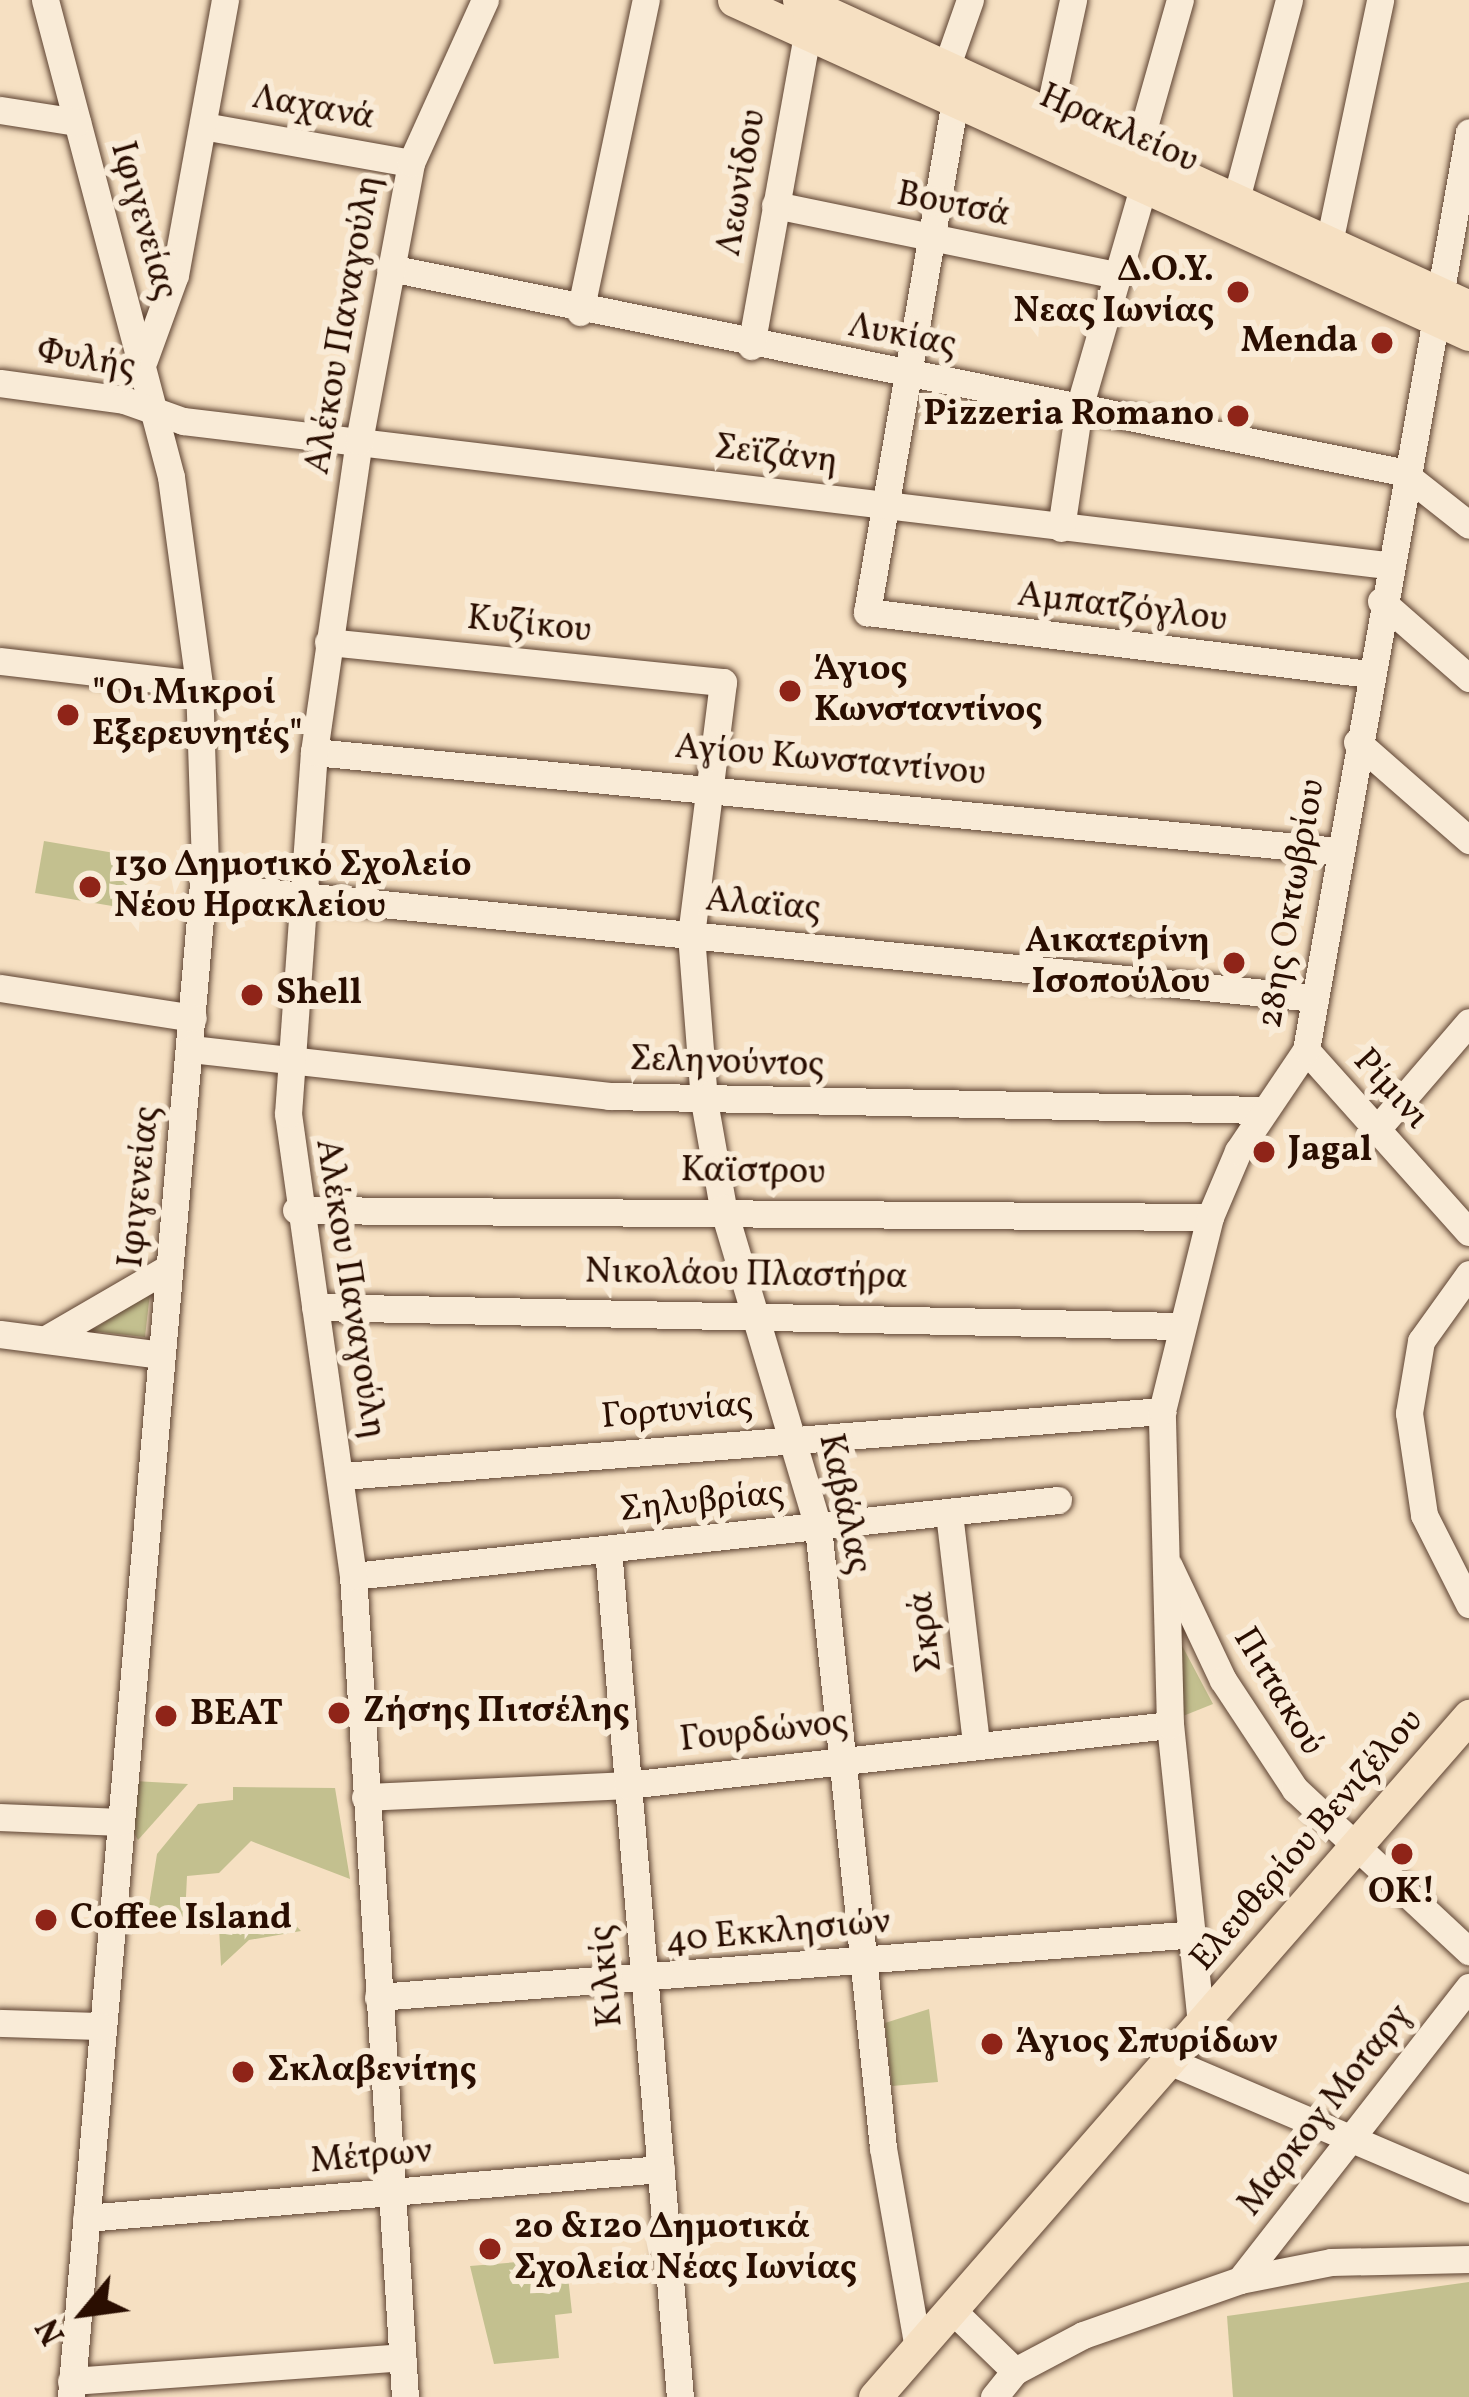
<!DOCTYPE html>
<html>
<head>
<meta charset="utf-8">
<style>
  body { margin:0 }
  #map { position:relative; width:1469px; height:2397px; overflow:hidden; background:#f6e0c2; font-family:Vollkorn,serif }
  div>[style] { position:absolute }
  .green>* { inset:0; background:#c3c08f }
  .roads { filter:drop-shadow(0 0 3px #5d4231) drop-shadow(0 0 3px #5d4231) }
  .minor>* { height:27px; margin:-13.5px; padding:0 13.5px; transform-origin:13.5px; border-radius:13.5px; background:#f9ebd7 }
  .major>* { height:33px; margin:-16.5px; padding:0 16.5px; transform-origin:16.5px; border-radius:16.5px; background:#f6e0c2 }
  .dots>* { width:33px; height:33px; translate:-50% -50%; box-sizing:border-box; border:6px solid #f9ebd7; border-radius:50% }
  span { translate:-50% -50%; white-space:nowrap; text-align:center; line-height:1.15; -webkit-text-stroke:12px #f9ebd7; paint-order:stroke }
  .street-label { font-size:36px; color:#2a0e01 }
  .poi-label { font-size:36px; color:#2a0e01; font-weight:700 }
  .right { translate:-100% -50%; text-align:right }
  .left { translate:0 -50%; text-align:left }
  .north { position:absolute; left:24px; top:2253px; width:120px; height:120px; -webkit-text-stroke:9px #f9ebd7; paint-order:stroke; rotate:241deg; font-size:33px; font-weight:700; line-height:48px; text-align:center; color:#2a0e01 }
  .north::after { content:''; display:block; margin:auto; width:42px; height:54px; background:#2a0e01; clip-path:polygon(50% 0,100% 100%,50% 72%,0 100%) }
</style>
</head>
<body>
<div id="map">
  <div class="green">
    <div style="clip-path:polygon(44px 841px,132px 856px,124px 908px,35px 893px)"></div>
    <div style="clip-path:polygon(150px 1293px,145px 1337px,91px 1331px)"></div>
    <div style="clip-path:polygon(1178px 1638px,1213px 1704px,1178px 1718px)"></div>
    <div style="clip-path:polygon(134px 1781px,188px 1784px,138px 1840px,131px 1828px)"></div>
    <div style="clip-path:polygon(233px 1787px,335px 1788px,350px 1879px,251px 1841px,219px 1873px,187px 1876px,185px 1917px,158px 1912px,149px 1904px,157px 1854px,198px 1804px,233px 1800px)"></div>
    <div style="clip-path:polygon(232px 1915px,262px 1926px,287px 1916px,301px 1931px,249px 1940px,221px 1966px,219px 1927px)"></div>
    <div style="clip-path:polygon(929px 2009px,938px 2082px,892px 2086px,885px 2023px)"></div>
    <div style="clip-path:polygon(566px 2258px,572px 2313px,555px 2315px,559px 2358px,494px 2364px,470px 2266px)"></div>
    <div style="clip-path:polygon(1469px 2282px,1469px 2397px,1233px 2397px,1227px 2316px)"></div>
  </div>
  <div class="roads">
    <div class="minor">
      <div style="left:45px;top:0;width:493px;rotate:75.2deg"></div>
      <div style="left:171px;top:477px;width:209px;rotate:82.3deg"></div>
      <div style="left:199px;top:684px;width:177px;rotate:88.1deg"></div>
      <div style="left:205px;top:861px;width:1542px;rotate:94.99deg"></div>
      <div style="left:946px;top:68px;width:72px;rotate:-70.6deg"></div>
      <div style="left:955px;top:100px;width:520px;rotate:99.75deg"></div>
      <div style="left:867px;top:612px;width:506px;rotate:7.04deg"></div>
      <div style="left:0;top:110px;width:78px;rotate:8.9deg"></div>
      <div style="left:1048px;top:116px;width:119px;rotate:-77.8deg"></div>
      <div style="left:203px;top:126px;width:211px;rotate:10.1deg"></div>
      <div style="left:1136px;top:155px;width:161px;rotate:-74.2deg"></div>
      <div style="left:1236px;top:199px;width:206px;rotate:-75.1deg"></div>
      <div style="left:775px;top:205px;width:349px;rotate:11.6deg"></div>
      <div style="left:1330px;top:238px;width:243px;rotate:-78.1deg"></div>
      <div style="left:390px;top:268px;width:1032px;rotate:11.4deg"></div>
      <div style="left:1402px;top:472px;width:85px;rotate:38.3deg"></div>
      <div style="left:580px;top:312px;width:319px;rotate:-78.1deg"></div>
      <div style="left:751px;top:346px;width:317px;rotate:-79.8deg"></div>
      <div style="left:144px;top:360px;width:90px;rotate:-70deg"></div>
      <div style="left:175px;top:275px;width:280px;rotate:-79.7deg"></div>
      <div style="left:0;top:383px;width:125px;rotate:7.8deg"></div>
      <div style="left:124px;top:400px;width:63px;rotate:19.6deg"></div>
      <div style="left:183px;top:421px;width:1213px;rotate:6.82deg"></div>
      <div style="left:1061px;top:528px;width:121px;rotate:-81.5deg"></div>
      <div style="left:1079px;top:408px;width:233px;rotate:-73.8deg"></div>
      <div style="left:1381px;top:601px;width:117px;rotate:41.2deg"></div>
      <div style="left:328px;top:642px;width:397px;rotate:5.8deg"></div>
      <div style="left:723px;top:682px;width:255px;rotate:97.2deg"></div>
      <div style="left:691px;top:935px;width:167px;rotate:85.5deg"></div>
      <div style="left:704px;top:1101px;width:109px;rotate:79.9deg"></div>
      <div style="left:723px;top:1208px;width:333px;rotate:73.4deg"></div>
      <div style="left:818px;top:1527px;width:624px;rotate:84.02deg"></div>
      <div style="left:883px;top:2148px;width:204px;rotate:80.1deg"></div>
      <div style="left:0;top:661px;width:200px;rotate:6.6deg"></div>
      <div style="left:1357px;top:742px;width:149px;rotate:41.2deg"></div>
      <div style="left:314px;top:752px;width:1030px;rotate:5.52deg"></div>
      <div style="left:204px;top:886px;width:1117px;rotate:5.76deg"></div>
      <div style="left:0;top:988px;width:195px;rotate:8.8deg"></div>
      <div style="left:191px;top:1049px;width:421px;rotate:6.4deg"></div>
      <div style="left:609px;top:1096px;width:654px;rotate:1.23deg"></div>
      <div style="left:1306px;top:1050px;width:244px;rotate:48.2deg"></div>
      <div style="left:1377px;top:1129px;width:141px;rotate:-49.3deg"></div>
      <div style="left:296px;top:1210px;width:914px;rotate:0.44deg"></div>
      <div style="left:1469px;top:1274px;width:82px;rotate:125.6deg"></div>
      <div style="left:1421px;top:1341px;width:73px;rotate:99.5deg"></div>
      <div style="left:1409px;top:1413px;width:103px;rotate:81.6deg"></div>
      <div style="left:1424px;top:1515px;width:100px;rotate:63.2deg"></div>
      <div style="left:315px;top:1307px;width:861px;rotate:1.26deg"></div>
      <div style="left:0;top:1334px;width:163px;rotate:7.4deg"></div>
      <div style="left:46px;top:1339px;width:141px;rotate:-30.2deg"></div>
      <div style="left:343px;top:1476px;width:822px;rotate:-4.54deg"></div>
      <div style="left:949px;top:1513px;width:233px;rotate:83.3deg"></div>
      <div style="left:608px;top:1549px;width:851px;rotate:85.15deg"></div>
      <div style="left:1169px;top:1566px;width:126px;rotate:64.7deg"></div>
      <div style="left:1223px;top:1680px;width:131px;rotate:56.6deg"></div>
      <div style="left:1295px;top:1789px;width:238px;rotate:43deg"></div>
      <div style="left:353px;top:1576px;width:709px;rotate:-6.15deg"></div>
      <div style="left:365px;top:1797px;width:262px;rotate:-2.6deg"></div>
      <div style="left:627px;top:1785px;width:546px;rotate:-6.31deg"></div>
      <div style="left:0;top:1817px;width:120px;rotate:2.4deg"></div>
      <div style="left:378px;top:1997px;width:808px;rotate:-4.4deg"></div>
      <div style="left:0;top:2023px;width:101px;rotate:1.7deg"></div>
      <div style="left:1201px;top:2024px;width:301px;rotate:-95.9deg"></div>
      <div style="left:1170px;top:1725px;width:314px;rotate:-91.5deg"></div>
      <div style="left:1162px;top:1411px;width:200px;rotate:-76.1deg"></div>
      <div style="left:1210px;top:1217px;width:72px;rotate:-67deg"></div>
      <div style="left:1238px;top:1151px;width:122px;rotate:-56deg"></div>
      <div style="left:1306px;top:1050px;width:932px;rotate:-79.93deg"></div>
      <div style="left:1169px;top:2061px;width:326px;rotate:23.1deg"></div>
      <div style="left:86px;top:2218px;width:577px;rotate:-4.87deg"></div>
      <div style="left:1240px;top:2280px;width:372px;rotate:-52deg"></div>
      <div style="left:952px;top:2310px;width:88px;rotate:44.1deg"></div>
      <div style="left:71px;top:2381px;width:332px;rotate:-4.1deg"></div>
      <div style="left:405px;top:2397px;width:823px;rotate:-93.62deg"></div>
      <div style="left:353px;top:1576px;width:467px;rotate:-98deg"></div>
      <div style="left:288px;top:1114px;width:363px;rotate:-85.9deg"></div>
      <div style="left:314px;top:752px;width:314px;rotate:-81.8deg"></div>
      <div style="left:359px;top:441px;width:283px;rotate:-79.4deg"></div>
      <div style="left:411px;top:163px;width:179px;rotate:-65.6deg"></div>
      <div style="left:994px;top:2397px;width:33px;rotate:-51deg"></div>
      <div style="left:1015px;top:2371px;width:77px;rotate:-27.9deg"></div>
      <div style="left:1083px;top:2335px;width:166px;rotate:-19.3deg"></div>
      <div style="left:1240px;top:2280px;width:93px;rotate:-11.2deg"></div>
      <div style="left:1331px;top:2262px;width:138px;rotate:-1.2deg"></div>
    </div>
    <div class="major">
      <div style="left:734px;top:0;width:807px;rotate:24.44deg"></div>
      <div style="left:799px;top:0;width:737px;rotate:24.62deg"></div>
      <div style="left:875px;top:2397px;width:904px;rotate:-48.9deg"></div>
    </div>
  </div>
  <div class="dots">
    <div style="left:1238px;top:292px;background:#8f2418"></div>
    <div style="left:1382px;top:343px;background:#8f2418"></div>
    <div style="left:1238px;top:416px;background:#8f2418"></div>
    <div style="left:790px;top:691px;background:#8f2418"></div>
    <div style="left:68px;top:715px;background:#8f2418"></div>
    <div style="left:90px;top:887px;background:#8f2418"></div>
    <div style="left:1234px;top:963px;background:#8f2418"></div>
    <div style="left:252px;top:995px;background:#8f2418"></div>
    <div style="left:1264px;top:1152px;background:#8f2418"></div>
    <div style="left:339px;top:1713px;background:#8f2418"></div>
    <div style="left:166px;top:1716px;background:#8f2418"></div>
    <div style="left:1402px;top:1854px;background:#8f2418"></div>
    <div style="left:46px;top:1920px;background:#8f2418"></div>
    <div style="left:992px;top:2044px;background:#8f2418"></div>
    <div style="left:243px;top:2072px;background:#8f2418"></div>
    <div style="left:490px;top:2249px;background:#8f2418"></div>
  </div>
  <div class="street-label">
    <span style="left:313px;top:109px;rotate:10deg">Λαχανά</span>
    <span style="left:1118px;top:130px;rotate:24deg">Ηρακλείου</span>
    <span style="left:743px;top:183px;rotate:-80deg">Λεωνίδου</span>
    <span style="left:953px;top:206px;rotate:11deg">Βουτσά</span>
    <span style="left:142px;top:221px;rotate:74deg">Ιφιγενείας</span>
    <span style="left:345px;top:325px;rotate:-80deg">Αλέκου Παναγούλη</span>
    <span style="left:902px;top:337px;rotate:11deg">Λυκίας</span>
    <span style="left:86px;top:361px;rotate:10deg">Φυλής</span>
    <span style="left:776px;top:456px;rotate:7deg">Σεϊζάνη</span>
    <span style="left:1122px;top:609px;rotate:7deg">Αμπατζόγλου</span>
    <span style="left:529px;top:626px;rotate:6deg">Κυζίκου</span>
    <span style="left:830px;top:762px;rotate:5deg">Αγίου Κωνσταντίνου</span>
    <span style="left:1293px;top:904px;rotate:-80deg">28ης Οκτωβρίου</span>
    <span style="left:763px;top:906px;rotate:5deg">Αλαϊας</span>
    <span style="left:727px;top:1064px;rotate:2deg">Σεληνούντος</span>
    <span style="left:1390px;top:1090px;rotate:48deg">Ρίμινι</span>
    <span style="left:753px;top:1173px;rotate:1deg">Καϊστρου</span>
    <span style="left:141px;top:1187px;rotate:-84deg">Ιφιγενείας</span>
    <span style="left:746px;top:1276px;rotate:1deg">Νικολάου Πλαστήρα</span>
    <span style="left:349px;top:1289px;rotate:81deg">Αλέκου Παναγούλη</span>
    <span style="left:677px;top:1412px;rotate:-5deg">Γορτυνίας</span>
    <span style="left:702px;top:1503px;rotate:-6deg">Σηλυβρίας</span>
    <span style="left:843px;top:1504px;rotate:78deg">Καβάλας</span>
    <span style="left:927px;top:1632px;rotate:-97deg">Σκρά</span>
    <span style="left:1277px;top:1692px;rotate:59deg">Πιττακού</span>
    <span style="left:764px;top:1733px;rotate:-6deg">Γουρδώνος</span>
    <span style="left:1308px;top:1841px;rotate:-49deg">Ελευθερίου Βενιζέλου</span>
    <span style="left:778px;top:1933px;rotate:-5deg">40 Εκκλησιών</span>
    <span style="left:608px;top:1976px;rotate:-95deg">Κιλκίς</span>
    <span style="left:1326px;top:2111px;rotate:-52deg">Μαρκογ Μοταργ</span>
    <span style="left:371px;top:2158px;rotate:-5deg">Μέτρων</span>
  </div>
  <div class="poi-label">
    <span class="right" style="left:1214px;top:292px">Δ.Ο.Υ.<br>Νεας Ιωνίας</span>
    <span class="right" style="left:1358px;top:343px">Menda</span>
    <span class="right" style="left:1214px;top:416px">Pizzeria Romano</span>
    <span class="left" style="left:814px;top:691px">Άγιος<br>Κωνσταντίνος</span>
    <span class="left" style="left:92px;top:715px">"Οι Μικροί<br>Εξερευνητές"</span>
    <span class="left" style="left:114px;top:887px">13ο Δημοτικό Σχολείο<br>Νέου Ηρακλείου</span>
    <span class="right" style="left:1210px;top:963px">Αικατερίνη<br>Ισοπούλου</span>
    <span class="left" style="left:276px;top:995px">Shell</span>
    <span class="left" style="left:1288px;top:1152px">Jagal</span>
    <span class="left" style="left:363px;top:1713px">Ζήσης Πιτσέλης</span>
    <span class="left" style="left:190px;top:1716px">ΒΕΑΤ</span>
    <span style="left:1402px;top:1894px">OK!</span>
    <span class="left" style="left:70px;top:1920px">Coffee Island</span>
    <span class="left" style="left:1016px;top:2044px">Άγιος Σπυρίδων</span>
    <span class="left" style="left:267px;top:2072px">Σκλαβενίτης</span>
    <span class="left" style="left:514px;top:2249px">2ο &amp;12ο Δημοτικά<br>Σχολεία Νέας Ιωνίας</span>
  </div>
  <div class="north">N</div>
</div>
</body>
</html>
